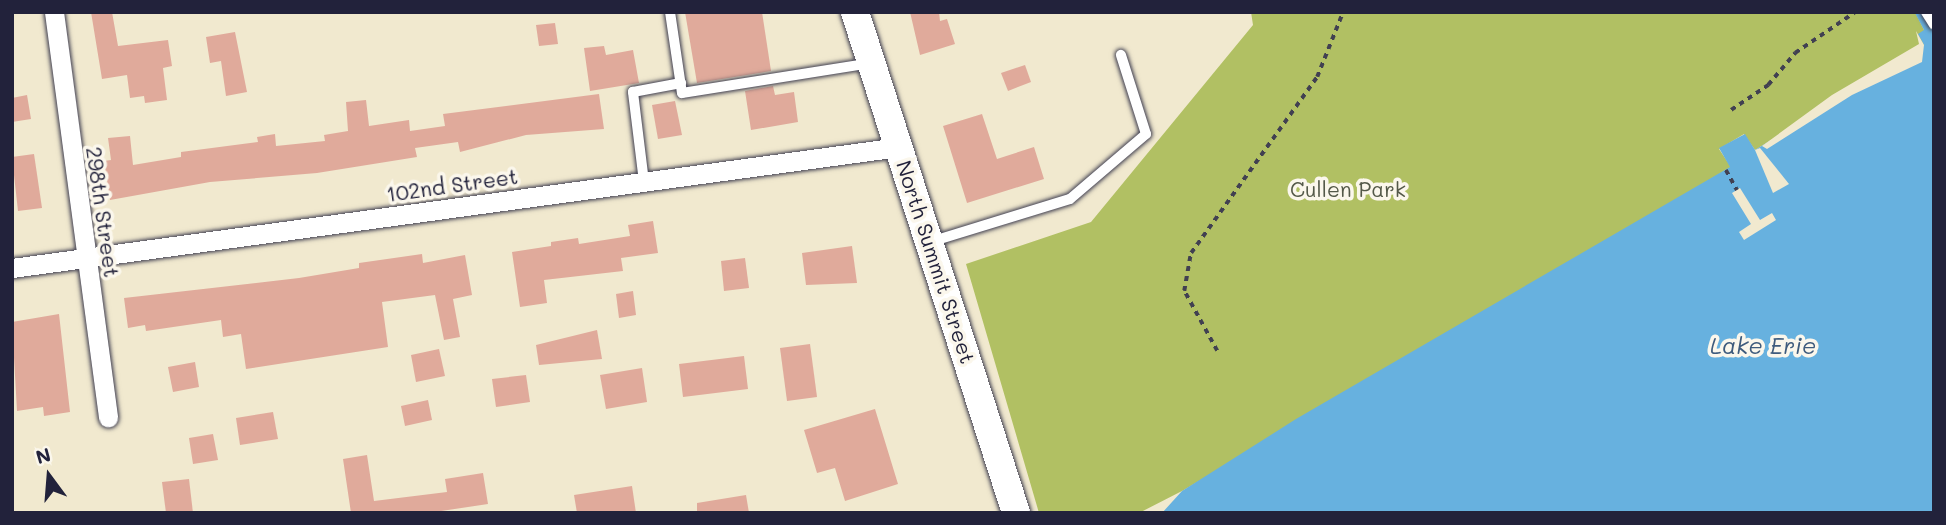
<!DOCTYPE html>
<html>
<head>
<meta charset="utf-8">
<style>
  body { margin:0 }
  #map { position:relative; width:1946px; height:525px; overflow:hidden; background:#f1e9cf; font-family:Mali,sans-serif }
  div>[style] { position:absolute }
  .green>* { inset:0; background:#b1c063 }
  .water>* { inset:0; background:#67b1df }
  .pier>* { inset:0; background:#f1e9cf }
  .building>* { inset:0; background:#e0aa9b }
  .path>* { height:3.5px; margin-top:-1.75px; transform-origin:0; background:repeating-linear-gradient(90deg,#414051 0 5px,transparent 0 10px) }
  .roads { filter:drop-shadow(0 0 2px #414051) drop-shadow(0 0 2px #414051) }
  .lane>* { height:10px; margin:-5px; padding:0 5px; transform-origin:5px; border-radius:5px; background:#fff }
  .street>* { height:19px; margin:-9.5px; padding:0 9.5px; transform-origin:9.5px; border-radius:9.5px; background:#fff }
  .secondary>* { height:28px; margin:-14px; padding:0 14px; transform-origin:14px; border-radius:14px; background:#fff }
  span { translate:-50% -50%; white-space:nowrap; text-align:center; line-height:1.15; -webkit-text-stroke:7px #fbf7ec; paint-order:stroke }
  .street-label { font-size:21px; color:#22223b }
  .park-label { font-size:21px; color:#545949 }
  .water-label { font-size:23px; color:#3e5b7d; font-style:italic }
  .frame { position:absolute; inset:0; border:14px solid #22223b; pointer-events:none }
  .north { position:absolute; left:14px; top:441px; width:70px; height:70px; -webkit-text-stroke:5px #fbf7ec; paint-order:stroke; rotate:344deg; font-size:19px; font-weight:700; line-height:28px; text-align:center; color:#22223b }
  .north::after { content:''; display:block; margin:auto; width:24px; height:32px; background:#22223b; clip-path:polygon(50% 0,100% 100%,50% 72%,0 100%) }
</style>
</head>
<body>
<div id="map">
  <div class="green">
    <div style="clip-path:polygon(1251px 12px,1915px 12px,1924px 30px,1924px 45px,1755px 150px,1744px 134px,1719px 149px,1731px 167px,1182px 491px,1139px 513px,1039px 513px,966px 264px,1091px 222px,1253px 25px)"></div>
  </div>
  <div class="water">
    <div style="clip-path:polygon(1934px 12px,1934px 513px,1162px 513px,1182px 491px,1296px 419px,1730px 167px,1719px 148px,1745px 134px,1755px 150px,1924px 45px,1918px 34px,1924px 30px,1915px 13px)"></div>
  </div>
  <div class="pier">
    <div style="clip-path:polygon(1916px 31px,1924px 45px,1922px 62px,1852px 95px,1767px 149px,1762px 146px,1832px 95px,1919px 44px)"></div>
    <div style="clip-path:polygon(1760px 148px,1789px 184px,1773px 193px,1755px 150px)"></div>
    <div style="clip-path:polygon(1740px 188px,1760px 220px,1772px 213px,1776px 220px,1744px 240px,1739px 232px,1751px 224px,1732px 193px)"></div>
  </div>
  <div class="building">
    <div style="clip-path:polygon(91px 12px,112px 12px,118px 46px,168px 40px,172px 66px,163px 68px,167px 100px,145px 103px,144px 96px,130px 98px,127px 75px,102px 79px)"></div>
    <div style="clip-path:polygon(685px 12px,762px 12px,771px 71px,697px 83px)"></div>
    <div style="clip-path:polygon(910px 12px,939px 12px,940px 21px,947px 19px,955px 44px,920px 55px)"></div>
    <div style="clip-path:polygon(555px 23px,558px 44px,539px 46px,536px 25px)"></div>
    <div style="clip-path:polygon(235px 32px,247px 92px,226px 96px,221px 61px,210px 63px,206px 37px)"></div>
    <div style="clip-path:polygon(604px 46px,606px 55px,633px 50px,639px 83px,590px 91px,584px 48px)"></div>
    <div style="clip-path:polygon(1025px 65px,1031px 82px,1008px 91px,1001px 73px)"></div>
    <div style="clip-path:polygon(773px 86px,775px 95px,794px 92px,798px 122px,751px 130px,745px 91px)"></div>
    <div style="clip-path:polygon(599px 94px,604px 129px,526px 135px,460px 152px,458px 142px,415px 148px,417px 157px,317px 173px,210px 182px,110px 200px,104px 161px,111px 160px,108px 138px,130px 136px,133px 165px,181px 157px,181px 152px,258px 142px,257px 137px,275px 134px,276px 146px,325px 141px,324px 135px,348px 131px,346px 102px,366px 100px,369px 126px,409px 120px,410px 131px,445px 126px,443px 114px)"></div>
    <div style="clip-path:polygon(27px 95px,31px 119px,12px 122px,12px 98px)"></div>
    <div style="clip-path:polygon(675px 101px,682px 135px,658px 139px,652px 105px)"></div>
    <div style="clip-path:polygon(982px 114px,997px 159px,1034px 147px,1044px 179px,967px 203px,943px 126px)"></div>
    <div style="clip-path:polygon(34px 154px,42px 208px,18px 211px,12px 157px)"></div>
    <div style="clip-path:polygon(653px 221px,658px 253px,621px 258px,623px 271px,544px 280px,547px 303px,520px 307px,512px 252px,551px 246px,551px 242px,578px 238px,579px 244px,630px 236px,628px 225px)"></div>
    <div style="clip-path:polygon(852px 246px,857px 283px,806px 285px,802px 253px)"></div>
    <div style="clip-path:polygon(422px 254px,423px 263px,465px 255px,472px 295px,453px 299px,460px 337px,444px 340px,435px 295px,382px 302px,388px 347px,246px 369px,241px 334px,223px 337px,221px 320px,146px 331px,145px 325px,128px 328px,124px 298px,299px 278px,359px 268px,359px 263px)"></div>
    <div style="clip-path:polygon(745px 258px,749px 288px,724px 291px,721px 261px)"></div>
    <div style="clip-path:polygon(633px 291px,636px 315px,619px 318px,616px 294px)"></div>
    <div style="clip-path:polygon(59px 314px,70px 412px,44px 416px,43px 407px,17px 411px,12px 322px)"></div>
    <div style="clip-path:polygon(597px 330px,602px 359px,539px 365px,536px 345px)"></div>
    <div style="clip-path:polygon(810px 344px,817px 397px,787px 401px,780px 348px)"></div>
    <div style="clip-path:polygon(439px 349px,445px 376px,416px 382px,411px 355px)"></div>
    <div style="clip-path:polygon(744px 356px,748px 389px,683px 397px,679px 364px)"></div>
    <div style="clip-path:polygon(195px 362px,199px 387px,173px 392px,168px 367px)"></div>
    <div style="clip-path:polygon(642px 368px,647px 402px,606px 409px,600px 375px)"></div>
    <div style="clip-path:polygon(526px 375px,530px 402px,496px 407px,492px 379px)"></div>
    <div style="clip-path:polygon(428px 400px,432px 420px,405px 426px,401px 406px)"></div>
    <div style="clip-path:polygon(875px 409px,898px 484px,845px 501px,835px 468px,817px 473px,804px 430px)"></div>
    <div style="clip-path:polygon(273px 412px,278px 439px,240px 445px,236px 418px)"></div>
    <div style="clip-path:polygon(213px 434px,218px 460px,193px 464px,189px 438px)"></div>
    <div style="clip-path:polygon(367px 455px,374px 501px,447px 492px,445px 479px,483px 473px,488px 504px,428px 513px,351px 513px,343px 459px)"></div>
    <div style="clip-path:polygon(189px 479px,193px 513px,166px 513px,162px 482px)"></div>
    <div style="clip-path:polygon(632px 486px,636px 513px,577px 513px,574px 495px)"></div>
    <div style="clip-path:polygon(746px 495px,749px 513px,697px 513px,697px 503px)"></div>
  </div>
  <div class="path">
    <div style="left:1731px;top:110px;width:45px;rotate:-34deg"></div>
    <div style="left:1768px;top:85px;width:42px;rotate:-49.8deg"></div>
    <div style="left:1795px;top:53px;width:73px;rotate:-34.3deg"></div>
    <div style="left:1726px;top:170px;width:23px;rotate:61deg"></div>
    <div style="left:1217px;top:351px;width:68px;rotate:-118.8deg"></div>
    <div style="left:1184px;top:291px;width:39px;rotate:-80deg"></div>
    <div style="left:1191px;top:253px;width:216px;rotate:-54.4deg"></div>
    <div style="left:1317px;top:77px;width:70px;rotate:-68.2deg"></div>
  </div>
  <div class="roads">
    <div class="lane">
      <div style="left:670px;top:12px;width:82px;rotate:81.6deg"></div>
      <div style="left:682px;top:93px;width:191px;rotate:-9deg"></div>
      <div style="left:1926px;top:12px;width:15px;rotate:58deg"></div>
      <div style="left:644px;top:182px;width:91px;rotate:-97deg"></div>
      <div style="left:633px;top:92px;width:49px;rotate:-10.6deg"></div>
      <div style="left:930px;top:242px;width:146px;rotate:-17.1deg"></div>
      <div style="left:1070px;top:199px;width:100px;rotate:-40.5deg"></div>
      <div style="left:1146px;top:134px;width:83px;rotate:-107.6deg"></div>
    </div>
    <div class="street">
      <div style="left:54px;top:12px;width:409px;rotate:82.4deg"></div>
      <div style="left:12px;top:268px;width:895px;rotate:-7.77deg"></div>
    </div>
    <div class="secondary">
      <div style="left:855px;top:12px;width:526px;rotate:72.18deg"></div>
    </div>
  </div>
  <div class="street-label">
    <span style="left:452px;top:185px;rotate:-8deg">102nd Street</span>
    <span style="left:103px;top:212px;rotate:82deg">298th Street</span>
    <span style="left:936px;top:262px;rotate:72deg">North Summit Street</span>
  </div>
  <div class="park-label">
    <span style="left:1348px;top:189px">Cullen Park</span>
  </div>
  <div class="water-label">
    <span style="left:1763px;top:345px">Lake Erie</span>
  </div>
  <div class="frame"></div>
  <div class="north">N</div>
</div>
</body>
</html>
